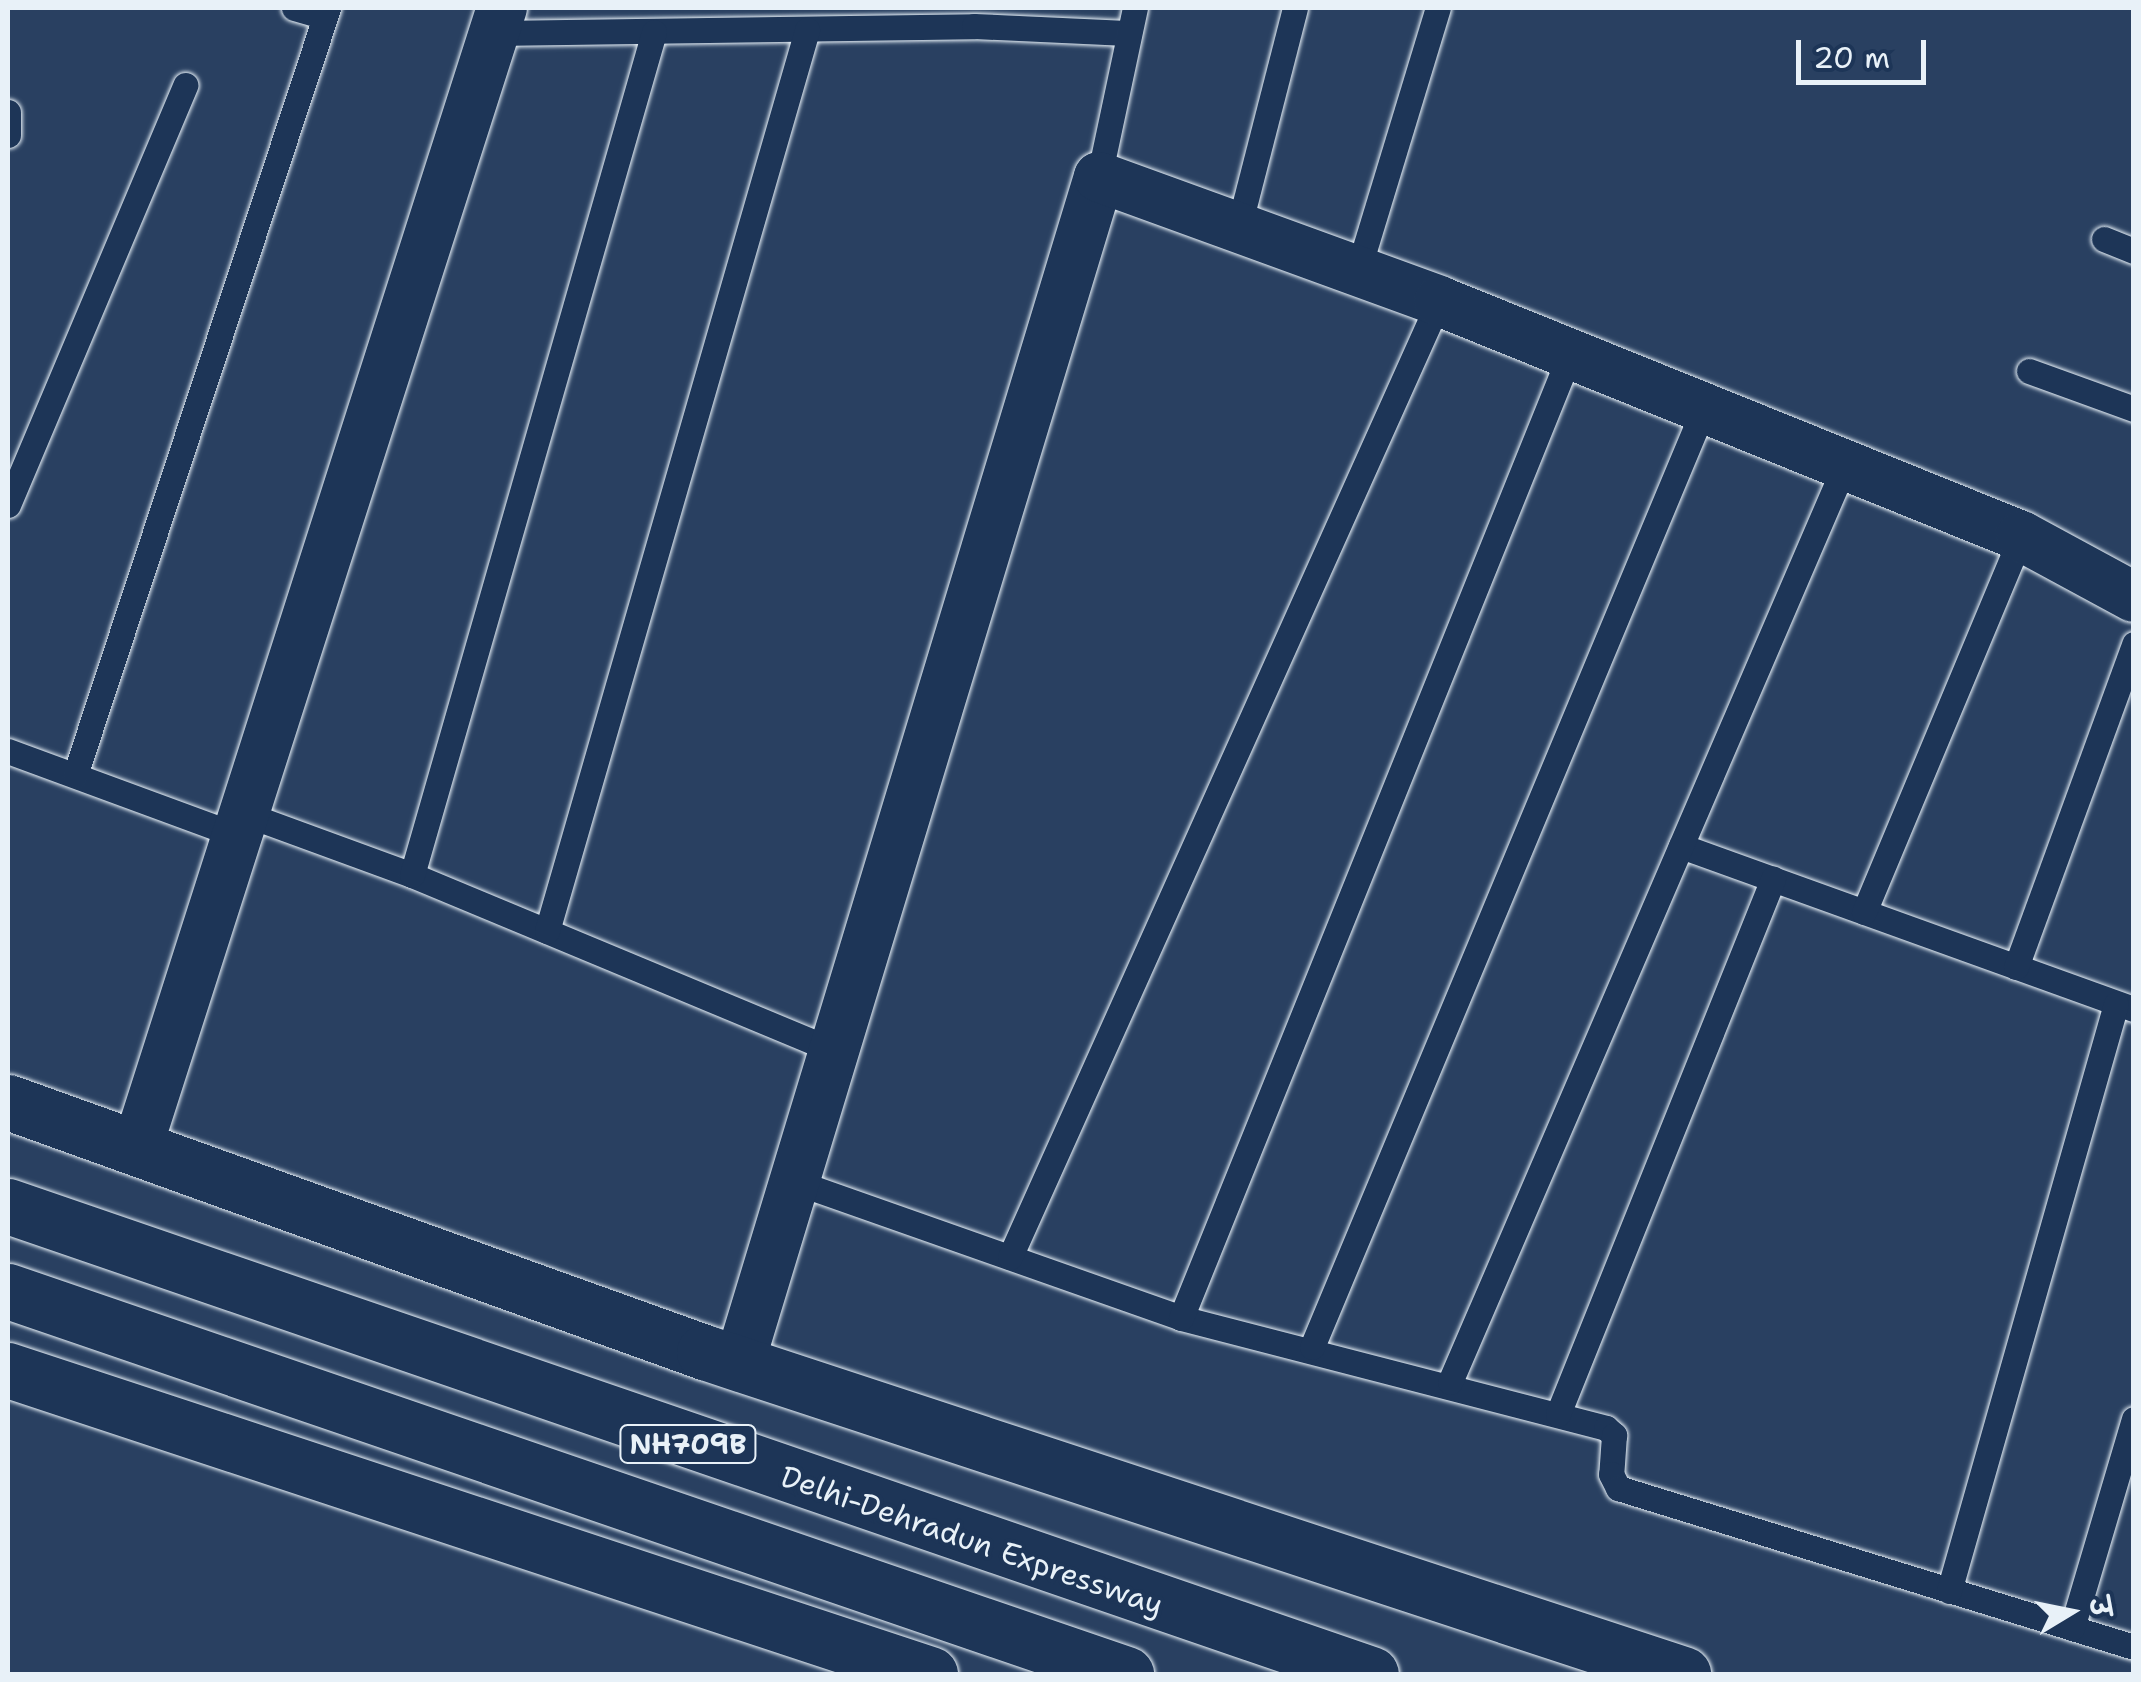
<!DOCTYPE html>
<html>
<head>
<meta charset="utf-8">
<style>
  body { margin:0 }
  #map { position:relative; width:2141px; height:1682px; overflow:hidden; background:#294061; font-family:"Shantell Sans","Playpen Sans Deva",sans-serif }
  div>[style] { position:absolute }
  .roads { filter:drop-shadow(0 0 2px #e8f1f8) drop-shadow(0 0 2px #e8f1f8) }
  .service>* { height:25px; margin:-12.5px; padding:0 12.5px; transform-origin:12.5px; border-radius:12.5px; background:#1d3557 }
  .minor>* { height:50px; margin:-25px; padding:0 25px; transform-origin:25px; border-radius:25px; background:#1d3557 }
  .tertiary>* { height:55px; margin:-27.5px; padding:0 27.5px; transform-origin:27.5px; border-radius:27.5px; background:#1d3557 }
  .motorway>* { height:55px; margin:-27.5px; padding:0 27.5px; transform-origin:27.5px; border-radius:27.5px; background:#1d3557 }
  span { translate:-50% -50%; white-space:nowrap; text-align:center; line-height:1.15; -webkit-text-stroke:8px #1d3557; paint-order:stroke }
  .shield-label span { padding:2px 8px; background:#1d3557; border:2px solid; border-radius:8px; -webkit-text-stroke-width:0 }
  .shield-label { font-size:28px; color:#e8f1f8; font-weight:700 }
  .street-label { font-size:30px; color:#e8f1f8 }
  .frame { position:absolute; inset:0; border:10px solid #e8f1f8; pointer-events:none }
  .north { position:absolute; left:2021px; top:1562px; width:100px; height:100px; -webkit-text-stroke:8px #1d3557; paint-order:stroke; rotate:80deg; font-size:28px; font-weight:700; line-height:40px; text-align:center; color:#e8f1f8 }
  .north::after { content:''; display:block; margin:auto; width:35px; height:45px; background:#e8f1f8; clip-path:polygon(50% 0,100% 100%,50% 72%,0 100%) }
  .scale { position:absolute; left:1796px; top:40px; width:130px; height:45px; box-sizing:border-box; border:5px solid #e8f1f8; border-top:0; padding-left:12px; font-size:30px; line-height:35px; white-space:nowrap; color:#e8f1f8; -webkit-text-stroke:8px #1d3557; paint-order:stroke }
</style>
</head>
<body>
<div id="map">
  <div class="roads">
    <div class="service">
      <div style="left:294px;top:8px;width:32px;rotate:16deg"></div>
      <div style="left:495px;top:33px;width:479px;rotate:-0.8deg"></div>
      <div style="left:974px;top:26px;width:153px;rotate:2.6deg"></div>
      <div style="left:8px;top:112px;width:23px;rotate:90deg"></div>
      <div style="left:1099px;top:177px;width:173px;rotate:-78deg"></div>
      <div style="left:1238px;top:230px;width:229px;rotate:-75.6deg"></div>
      <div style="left:2104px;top:239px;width:32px;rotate:22deg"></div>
      <div style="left:1357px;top:274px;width:278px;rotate:-73.1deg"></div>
      <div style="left:2029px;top:371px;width:112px;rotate:19.9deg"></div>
      <div style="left:8px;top:505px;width:456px;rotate:-67.1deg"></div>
      <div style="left:8px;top:751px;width:240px;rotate:20.2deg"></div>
      <div style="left:75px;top:775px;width:808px;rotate:-71.74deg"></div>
      <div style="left:240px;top:812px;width:183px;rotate:20.1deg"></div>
      <div style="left:412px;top:875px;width:456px;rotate:22.6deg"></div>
      <div style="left:1681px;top:846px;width:481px;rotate:19.8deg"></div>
      <div style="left:412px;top:875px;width:877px;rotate:-73.98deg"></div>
      <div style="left:1864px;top:912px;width:407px;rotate:-67.3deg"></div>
      <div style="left:547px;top:931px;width:938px;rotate:-73.9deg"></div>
      <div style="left:2016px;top:967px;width:344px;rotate:-69.9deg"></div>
      <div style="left:793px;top:1181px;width:411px;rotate:19.4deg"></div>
      <div style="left:1181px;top:1318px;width:439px;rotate:14.5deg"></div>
      <div style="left:1606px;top:1428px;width:11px;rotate:41deg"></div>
      <div style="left:1614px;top:1435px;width:39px;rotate:94deg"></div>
      <div style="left:1611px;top:1474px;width:16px;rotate:63deg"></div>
      <div style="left:1618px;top:1488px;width:540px;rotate:17.13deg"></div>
      <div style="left:1010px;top:1257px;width:1048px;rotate:-65.83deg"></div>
      <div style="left:1181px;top:1318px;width:1040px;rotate:-68.02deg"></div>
      <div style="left:1312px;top:1347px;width:1018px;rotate:-67.34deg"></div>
      <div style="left:1450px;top:1382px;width:998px;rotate:-66.7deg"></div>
      <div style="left:1558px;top:1414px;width:577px;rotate:-68.11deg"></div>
      <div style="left:1949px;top:1591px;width:610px;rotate:-74.12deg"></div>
      <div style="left:2072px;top:1628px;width:218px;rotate:-73.5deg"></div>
    </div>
    <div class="minor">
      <div style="left:137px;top:1148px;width:1197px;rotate:-72.25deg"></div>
      <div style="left:739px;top:1364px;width:1240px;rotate:-73.13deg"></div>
      <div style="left:1099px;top:177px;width:362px;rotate:20deg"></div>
      <div style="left:1439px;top:301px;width:628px;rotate:21.99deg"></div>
      <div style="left:2021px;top:536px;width:128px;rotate:28.4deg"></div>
    </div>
    <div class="tertiary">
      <div style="left:8px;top:1102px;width:740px;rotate:19.76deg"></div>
      <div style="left:704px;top:1352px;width:1031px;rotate:18.21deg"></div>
      <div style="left:8px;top:1370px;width:971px;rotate:18.25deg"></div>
    </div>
    <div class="motorway">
      <div style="left:8px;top:1206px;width:1441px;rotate:18.95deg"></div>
      <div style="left:8px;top:1291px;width:1182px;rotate:18.91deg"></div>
    </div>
  </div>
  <div class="shield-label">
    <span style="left:688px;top:1444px">NH709B</span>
  </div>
  <div class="street-label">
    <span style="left:972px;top:1541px;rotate:19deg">Delhi-Dehradun Expressway</span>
  </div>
  <div class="frame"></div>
  <div class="north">उ</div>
  <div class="scale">20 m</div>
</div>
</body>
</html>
